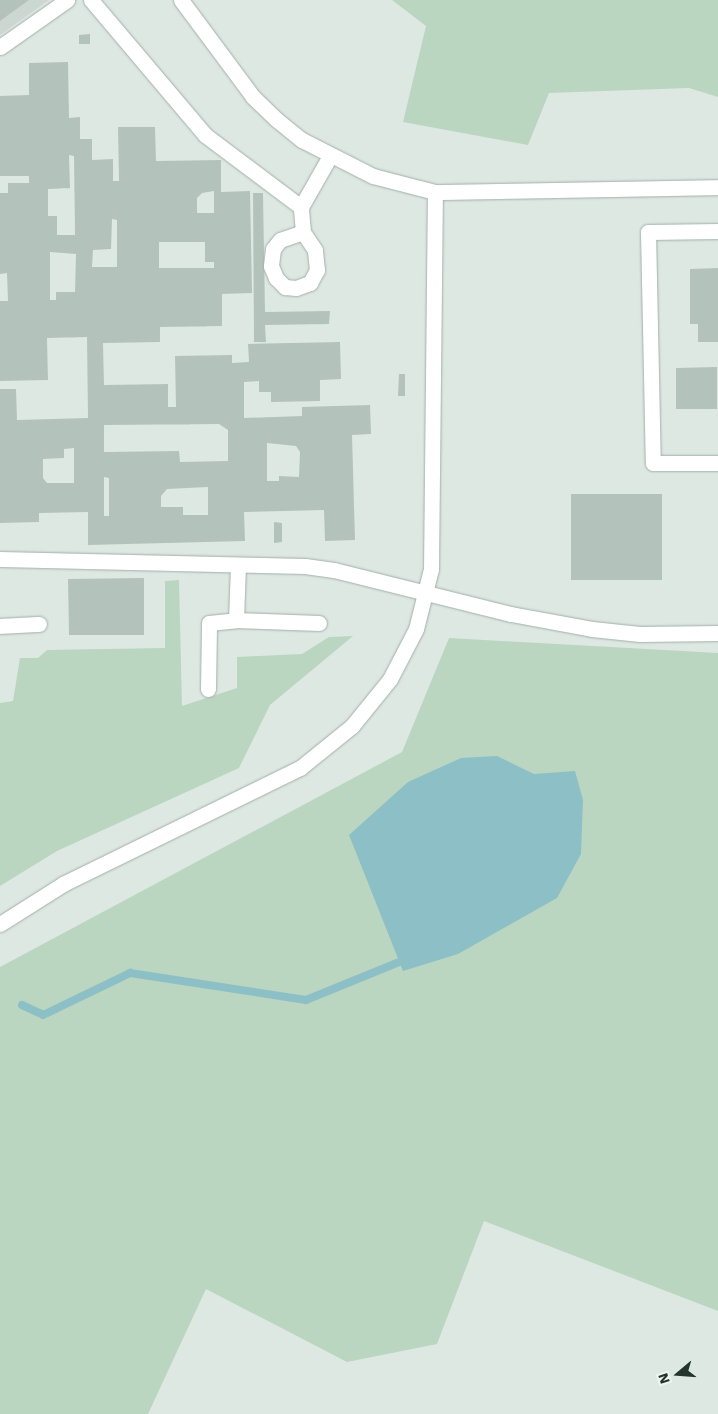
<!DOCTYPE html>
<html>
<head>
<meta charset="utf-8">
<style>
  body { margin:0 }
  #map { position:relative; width:718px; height:1414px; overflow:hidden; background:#dee8e3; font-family:"Work Sans",sans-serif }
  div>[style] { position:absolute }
  .built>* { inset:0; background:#cdd7d2 }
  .green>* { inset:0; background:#bad6c0 }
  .water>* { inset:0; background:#8cc0c6 }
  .stream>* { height:8px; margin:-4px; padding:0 4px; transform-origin:4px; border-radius:4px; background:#8cc0c6 }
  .building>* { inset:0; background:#b4c2bc }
  .roads { filter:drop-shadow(0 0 1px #a2afa9) drop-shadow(0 0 1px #a2afa9) }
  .minor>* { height:15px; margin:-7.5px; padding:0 7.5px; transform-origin:7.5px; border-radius:7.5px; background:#fff }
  span { translate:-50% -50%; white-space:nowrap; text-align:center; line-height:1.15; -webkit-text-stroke:4px #eef5f1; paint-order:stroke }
  .north { position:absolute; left:653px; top:1349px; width:50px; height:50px; -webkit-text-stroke:4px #eef5f1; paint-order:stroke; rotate:252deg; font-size:14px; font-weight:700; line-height:20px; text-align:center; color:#22352f }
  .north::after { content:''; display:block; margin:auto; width:18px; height:22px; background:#22352f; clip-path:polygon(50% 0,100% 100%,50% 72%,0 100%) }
</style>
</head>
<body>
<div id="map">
  <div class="built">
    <div style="clip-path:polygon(0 0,49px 0,0 35px)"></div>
  </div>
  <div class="green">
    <div style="clip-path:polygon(392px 0,718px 0,718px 97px,689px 88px,549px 93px,528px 145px,403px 122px,426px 26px)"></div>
    <div style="clip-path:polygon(179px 580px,182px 706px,237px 688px,237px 657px,302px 654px,329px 637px,353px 636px,270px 705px,239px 768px,57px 851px,0 886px,0 703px,13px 701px,20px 658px,38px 658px,47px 650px,165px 648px,165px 581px)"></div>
    <div style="clip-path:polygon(449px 638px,718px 653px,718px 1311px,484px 1221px,437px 1344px,347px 1362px,206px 1289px,148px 1414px,0 1414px,0 967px,402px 752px)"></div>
  </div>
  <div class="water">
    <div style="clip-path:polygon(497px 756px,534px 774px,575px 771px,583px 800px,581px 854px,557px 898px,458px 954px,403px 971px,349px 835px,408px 782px,461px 758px)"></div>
  </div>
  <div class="stream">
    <div style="left:22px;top:1005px;width:23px;rotate:25deg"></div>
    <div style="left:43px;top:1015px;width:97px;rotate:-25.8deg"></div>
    <div style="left:130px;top:973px;width:178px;rotate:8.7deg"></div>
    <div style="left:306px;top:1000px;width:100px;rotate:-22.2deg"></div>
  </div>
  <div class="building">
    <div style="clip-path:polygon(0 0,29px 0,0 21px)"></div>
    <div style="clip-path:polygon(90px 34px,90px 44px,79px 44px,79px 35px)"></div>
    <div style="clip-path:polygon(evenodd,68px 62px,69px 118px,80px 117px,80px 139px,92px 139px,92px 160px,113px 159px,113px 181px,119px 181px,118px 127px,155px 127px,156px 161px,221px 160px,221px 192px,250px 191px,252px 293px,222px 294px,222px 326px,160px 327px,160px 342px,103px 343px,104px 385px,168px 384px,168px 407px,176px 407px,175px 356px,232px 355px,232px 363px,249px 362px,248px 344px,340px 342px,341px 379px,320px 380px,320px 401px,271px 402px,271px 392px,259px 392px,259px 381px,244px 382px,244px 418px,302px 416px,302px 407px,370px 405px,371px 434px,352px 435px,355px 540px,325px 541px,324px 510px,244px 512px,245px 541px,88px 545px,88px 512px,39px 513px,39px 522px,0 523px,0 389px,16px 389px,17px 420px,88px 418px,87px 337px,47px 338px,48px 380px,0 381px,0 301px,8px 301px,7px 273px,0 274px,0 193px,8px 193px,8px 183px,29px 183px,29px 176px,0 176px,0 96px,29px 95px,29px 63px,68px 62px,69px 155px,74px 156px,75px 235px,57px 235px,57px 216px,48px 216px,48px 189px,70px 188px,69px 155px,68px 62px,214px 191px,214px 213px,197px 213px,197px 198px,202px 193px,214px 191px,68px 62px,112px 219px,117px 220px,117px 267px,92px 267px,93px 250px,111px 249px,112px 219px,68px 62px,159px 242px,205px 242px,205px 262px,214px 262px,214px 268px,159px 268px,159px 242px,68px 62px,50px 252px,76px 254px,75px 292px,56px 292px,56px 300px,50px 300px,50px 252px,68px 62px,219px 424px,228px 430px,228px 461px,180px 462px,179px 451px,104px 452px,104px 425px,219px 424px,68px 62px,267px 443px,296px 446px,300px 452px,299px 477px,279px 476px,279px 481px,267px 481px,267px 443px,68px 62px,74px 448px,74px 483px,47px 483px,43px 478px,43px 459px,64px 458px,64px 449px,74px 448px,68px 62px,104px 477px,109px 478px,109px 516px,104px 516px,104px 477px,68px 62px,208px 487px,208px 515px,183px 515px,183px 507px,161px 507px,161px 496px,167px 489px,208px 487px)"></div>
    <div style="clip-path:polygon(253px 193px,263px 193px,265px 312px,330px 311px,329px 324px,265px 325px,266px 342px,254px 342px)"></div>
    <div style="clip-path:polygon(718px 268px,718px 342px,698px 342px,698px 324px,690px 324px,690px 269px)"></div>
    <div style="clip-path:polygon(717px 367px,717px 409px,676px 409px,676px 368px)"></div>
    <div style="clip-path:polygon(399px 374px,405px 374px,405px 396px,398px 396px)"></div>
    <div style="clip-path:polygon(571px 494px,662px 494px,662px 580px,571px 580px)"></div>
    <div style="clip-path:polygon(274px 522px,282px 523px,282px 542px,274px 543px)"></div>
    <div style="clip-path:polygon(144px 578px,144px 635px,69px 635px,68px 579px)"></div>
  </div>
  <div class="roads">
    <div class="minor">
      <div style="left:91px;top:0;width:177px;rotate:49.8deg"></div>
      <div style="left:205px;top:135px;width:120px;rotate:36.9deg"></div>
      <div style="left:181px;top:0;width:121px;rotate:53.4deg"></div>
      <div style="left:253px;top:97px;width:33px;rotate:44deg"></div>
      <div style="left:277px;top:120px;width:32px;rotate:39deg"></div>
      <div style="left:302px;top:140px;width:80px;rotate:26.9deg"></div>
      <div style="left:373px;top:176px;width:64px;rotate:14.5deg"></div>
      <div style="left:435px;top:192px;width:283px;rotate:-1deg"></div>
      <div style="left:0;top:47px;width:82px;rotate:-35deg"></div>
      <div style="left:718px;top:231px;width:70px;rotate:179.2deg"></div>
      <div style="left:648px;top:232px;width:231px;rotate:88.8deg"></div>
      <div style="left:653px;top:463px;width:65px"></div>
      <div style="left:303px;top:232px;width:24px;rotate:161deg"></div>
      <div style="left:280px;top:240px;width:11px;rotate:128deg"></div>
      <div style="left:273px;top:249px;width:17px;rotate:97deg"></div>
      <div style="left:271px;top:266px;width:13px;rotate:67deg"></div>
      <div style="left:276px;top:278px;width:13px;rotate:45deg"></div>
      <div style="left:285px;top:287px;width:11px;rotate:5deg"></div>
      <div style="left:296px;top:288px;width:15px;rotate:-20deg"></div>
      <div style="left:310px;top:283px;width:15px;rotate:-62deg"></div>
      <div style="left:317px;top:270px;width:20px;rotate:-96deg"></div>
      <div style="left:315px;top:250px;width:22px;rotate:-124deg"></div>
      <div style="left:303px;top:232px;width:25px;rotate:-95deg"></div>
      <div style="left:301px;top:207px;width:59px;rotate:-60.4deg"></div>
      <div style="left:0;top:559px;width:305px;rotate:1.3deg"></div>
      <div style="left:305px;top:566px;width:29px;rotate:8deg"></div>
      <div style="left:334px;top:570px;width:182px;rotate:14deg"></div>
      <div style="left:511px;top:614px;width:82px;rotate:10.5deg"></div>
      <div style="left:592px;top:629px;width:48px;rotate:5.9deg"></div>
      <div style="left:640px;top:634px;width:78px;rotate:-0.7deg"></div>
      <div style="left:236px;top:620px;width:55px;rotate:-87.9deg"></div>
      <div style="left:0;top:626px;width:39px;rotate:-3deg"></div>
      <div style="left:208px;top:689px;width:66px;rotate:-89.1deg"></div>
      <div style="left:209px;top:623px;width:27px;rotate:-6deg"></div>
      <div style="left:236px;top:620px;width:83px;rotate:2.1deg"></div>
      <div style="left:0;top:924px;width:75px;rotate:-32.4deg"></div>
      <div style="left:63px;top:884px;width:264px;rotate:-26.1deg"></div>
      <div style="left:300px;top:768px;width:67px;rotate:-38.9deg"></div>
      <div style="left:352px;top:726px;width:60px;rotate:-51deg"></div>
      <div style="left:390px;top:679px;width:56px;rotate:-62.5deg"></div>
      <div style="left:416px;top:629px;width:62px;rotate:-76deg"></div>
      <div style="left:431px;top:569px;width:377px;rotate:-89.4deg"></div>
    </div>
  </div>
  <div class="north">N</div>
</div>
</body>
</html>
